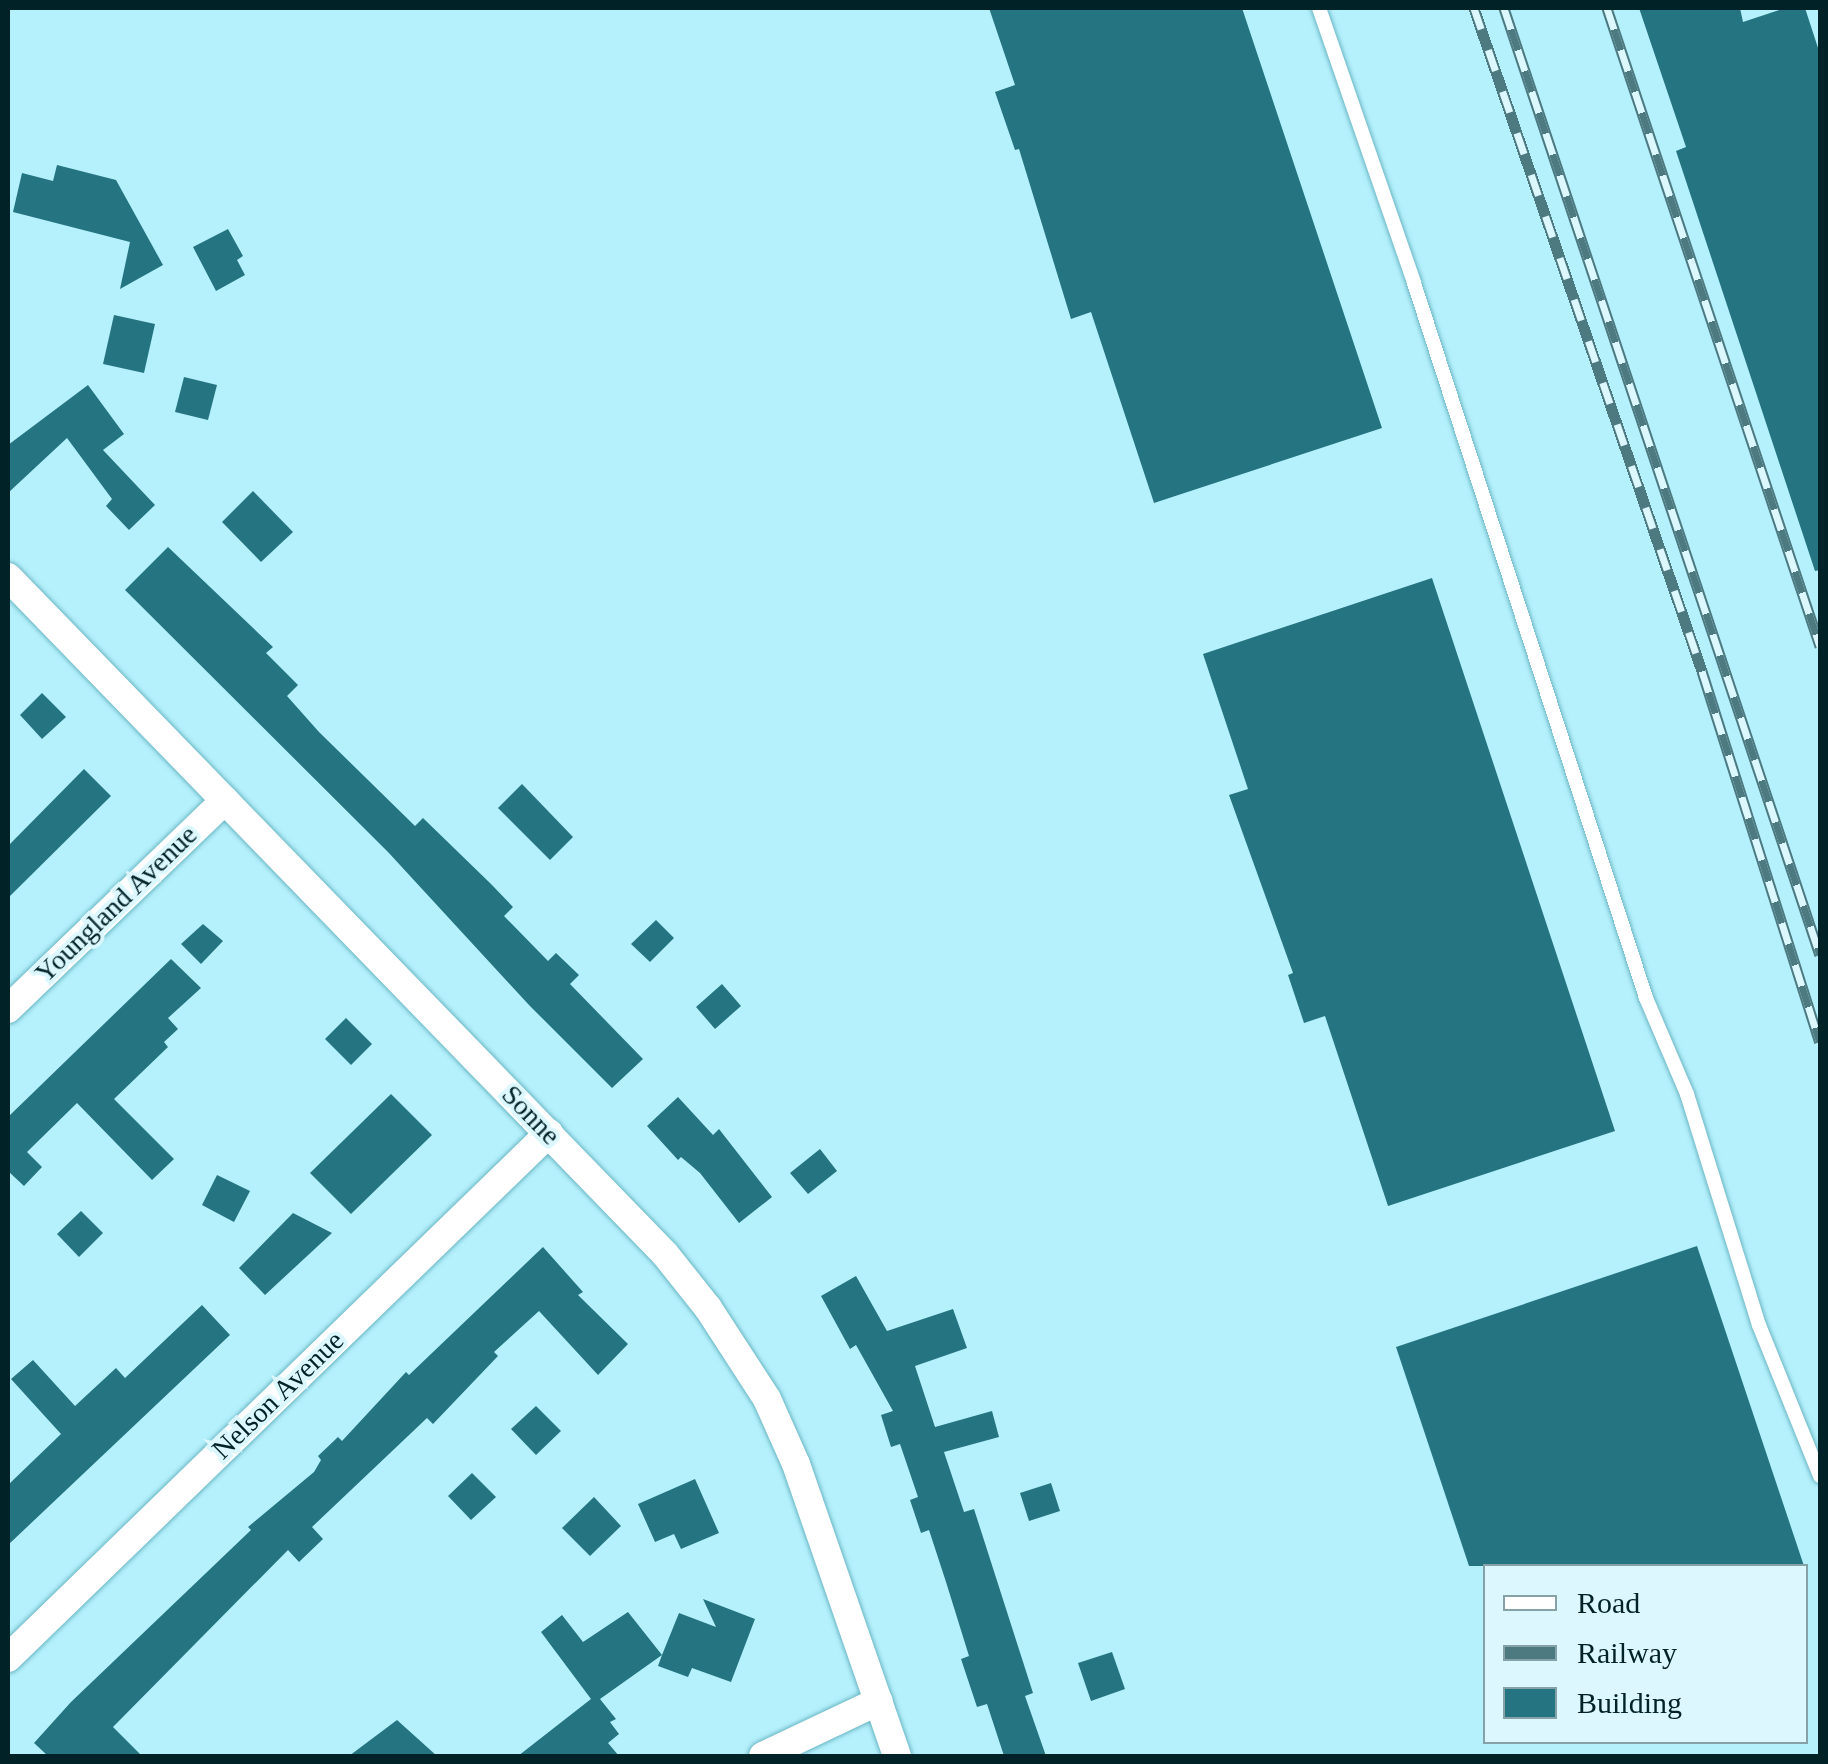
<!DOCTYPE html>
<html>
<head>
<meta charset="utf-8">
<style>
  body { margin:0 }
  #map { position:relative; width:1828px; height:1764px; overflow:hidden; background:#b5f1fc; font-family:Georgia,serif }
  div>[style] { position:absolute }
  .building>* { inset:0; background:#257481 }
  .roads { filter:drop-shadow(0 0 2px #6bb6c4) drop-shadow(0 0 2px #6bb6c4) }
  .lane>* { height:14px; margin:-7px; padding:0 7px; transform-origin:7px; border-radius:7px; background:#fff }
  .street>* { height:28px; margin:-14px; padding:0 14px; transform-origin:14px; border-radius:14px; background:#fff }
  .rail>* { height:11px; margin-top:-5.5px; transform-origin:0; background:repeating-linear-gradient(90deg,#dcf8fe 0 22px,#4d7981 0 44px); box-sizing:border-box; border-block:2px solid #4d7981 }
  span { translate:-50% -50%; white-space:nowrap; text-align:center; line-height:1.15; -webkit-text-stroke:8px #dcf8fe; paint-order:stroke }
  .street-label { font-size:28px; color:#012227 }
  .frame { position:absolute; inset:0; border:10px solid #012227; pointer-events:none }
  .legend { position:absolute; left:1483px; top:1564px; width:325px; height:180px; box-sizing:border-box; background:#dcf8fe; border:2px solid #84a2a8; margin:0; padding:12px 18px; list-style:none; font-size:30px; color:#012227 }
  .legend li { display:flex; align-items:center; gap:20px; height:50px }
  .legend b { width:50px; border:2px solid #84a2a8 }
</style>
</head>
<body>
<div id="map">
  <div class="building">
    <div style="clip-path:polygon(989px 8px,1242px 8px,1382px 428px,1154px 503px,1091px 312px,1071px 319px,1019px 149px,1015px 150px,995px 92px,1015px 85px)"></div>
    <div style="clip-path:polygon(1639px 8px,1740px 8px,1743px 22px,1785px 8px,1805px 8px,1820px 54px,1820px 570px,1815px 571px,1676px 151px,1686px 147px)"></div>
    <div style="clip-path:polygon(57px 165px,116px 180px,163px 265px,120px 289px,130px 242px,13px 212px,22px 173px,53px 181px)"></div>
    <div style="clip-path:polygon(228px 229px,243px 256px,237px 260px,245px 275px,216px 291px,193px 247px)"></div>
    <div style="clip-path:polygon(114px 315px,155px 324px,144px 373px,103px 364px)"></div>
    <div style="clip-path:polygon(184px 377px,217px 385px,208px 420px,175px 412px)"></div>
    <div style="clip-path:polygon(88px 385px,124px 434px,103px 450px,155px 505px,129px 530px,106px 506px,112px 499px,67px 438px,8px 493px,8px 445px)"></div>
    <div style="clip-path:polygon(253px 491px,293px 532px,261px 562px,222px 522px)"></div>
    <div style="clip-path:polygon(168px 547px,273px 647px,266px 653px,298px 685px,287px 696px,319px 732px,415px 826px,423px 818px,491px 884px,513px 907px,504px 916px,548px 961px,556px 953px,579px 975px,570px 984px,643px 1059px,612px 1088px,529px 1005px,388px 852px,125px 590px)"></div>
    <div style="clip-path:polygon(1432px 578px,1615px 1131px,1388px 1206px,1325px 1016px,1304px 1023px,1288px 975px,1293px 973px,1229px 795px,1248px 789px,1203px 654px)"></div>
    <div style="clip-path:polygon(42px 693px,66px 717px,42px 739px,20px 715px)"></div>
    <div style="clip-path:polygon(84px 769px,111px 796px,8px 898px,8px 846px)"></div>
    <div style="clip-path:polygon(522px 784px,573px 837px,550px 860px,498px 808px)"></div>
    <div style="clip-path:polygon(656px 920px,674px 938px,650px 962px,631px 944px)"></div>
    <div style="clip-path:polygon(203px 924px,223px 941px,201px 964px,181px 944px)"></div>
    <div style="clip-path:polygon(171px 959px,201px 988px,168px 1018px,178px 1029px,164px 1042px,168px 1047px,114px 1099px,174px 1159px,152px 1180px,77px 1103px,27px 1152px,42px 1167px,24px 1186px,8px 1171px,8px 1117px)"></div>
    <div style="clip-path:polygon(722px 984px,741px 1006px,715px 1029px,696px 1007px)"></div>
    <div style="clip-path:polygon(346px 1018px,372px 1044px,351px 1065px,325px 1039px)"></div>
    <div style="clip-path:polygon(391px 1094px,432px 1135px,351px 1214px,310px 1173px)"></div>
    <div style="clip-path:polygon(678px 1097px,713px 1135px,719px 1129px,772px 1197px,739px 1223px,700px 1173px,681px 1157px,678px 1160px,647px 1126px)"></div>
    <div style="clip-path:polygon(820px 1149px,837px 1171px,808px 1194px,790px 1173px)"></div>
    <div style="clip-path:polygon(217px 1175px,250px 1191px,234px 1222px,202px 1205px)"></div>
    <div style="clip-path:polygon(81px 1211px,103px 1233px,79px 1257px,57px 1234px)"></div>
    <div style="clip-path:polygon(293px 1213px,332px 1233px,265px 1295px,239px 1268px)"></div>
    <div style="clip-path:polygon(1697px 1246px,1804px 1566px,1469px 1566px,1396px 1347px)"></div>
    <div style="clip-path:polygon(543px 1247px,583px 1292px,578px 1295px,628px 1344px,598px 1375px,539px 1311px,494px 1352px,498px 1356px,433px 1424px,427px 1418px,312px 1527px,323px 1539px,299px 1562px,288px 1550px,113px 1727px,142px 1756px,48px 1756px,34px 1743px,71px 1702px,251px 1530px,248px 1527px,314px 1472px,321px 1460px,318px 1456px,338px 1437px,342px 1441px,406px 1372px,409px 1375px)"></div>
    <div style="clip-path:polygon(856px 1276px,887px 1331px,953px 1309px,967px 1348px,915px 1366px,935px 1427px,992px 1411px,999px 1437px,944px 1452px,964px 1512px,974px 1509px,1033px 1693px,1025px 1696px,1046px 1756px,1004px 1756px,987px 1704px,977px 1707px,961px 1659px,969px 1656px,946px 1582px,929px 1530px,921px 1533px,910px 1500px,918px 1497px,900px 1444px,891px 1447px,881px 1415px,893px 1411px,856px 1345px,850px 1349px,821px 1296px)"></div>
    <div style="clip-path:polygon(202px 1305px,230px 1335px,8px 1545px,8px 1485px,61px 1434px,11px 1379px,33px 1360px,75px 1406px,116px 1368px,125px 1378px)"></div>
    <div style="clip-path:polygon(536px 1406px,561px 1431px,536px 1455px,511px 1429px)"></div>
    <div style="clip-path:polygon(472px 1473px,496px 1497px,471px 1520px,448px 1496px)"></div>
    <div style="clip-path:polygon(695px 1479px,719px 1533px,681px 1549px,674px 1534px,655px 1542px,638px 1504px)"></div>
    <div style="clip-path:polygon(1051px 1483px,1060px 1511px,1029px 1521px,1020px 1493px)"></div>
    <div style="clip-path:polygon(594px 1497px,621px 1526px,590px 1556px,562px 1528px)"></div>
    <div style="clip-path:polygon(703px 1599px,755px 1619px,731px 1682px,692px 1668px,688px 1677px,658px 1666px,662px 1655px,600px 1699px,616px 1719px,610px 1722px,619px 1734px,608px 1743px,619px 1756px,518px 1756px,591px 1699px,541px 1632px,562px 1615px,583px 1642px,628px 1612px,662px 1655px,679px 1613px,716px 1627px)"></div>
    <div style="clip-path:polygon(1112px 1652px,1125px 1689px,1091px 1701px,1078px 1663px)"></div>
    <div style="clip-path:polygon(397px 1720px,437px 1756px,349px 1756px)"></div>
  </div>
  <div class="roads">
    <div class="lane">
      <div style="left:1319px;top:8px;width:291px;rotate:70.9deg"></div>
      <div style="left:1414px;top:283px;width:752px;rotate:72.02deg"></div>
      <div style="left:1646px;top:998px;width:104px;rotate:66.9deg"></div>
      <div style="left:1687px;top:1094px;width:242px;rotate:72.7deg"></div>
      <div style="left:1759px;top:1325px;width:163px;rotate:68deg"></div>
    </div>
    <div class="street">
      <div style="left:8px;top:577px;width:943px;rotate:45.86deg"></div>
      <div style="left:665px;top:1254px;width:69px;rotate:51.5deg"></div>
      <div style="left:708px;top:1308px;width:108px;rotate:57deg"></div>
      <div style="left:767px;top:1399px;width:71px;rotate:66deg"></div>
      <div style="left:796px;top:1464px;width:309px;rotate:70.9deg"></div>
      <div style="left:8px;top:1009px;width:301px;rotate:-43.9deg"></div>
      <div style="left:8px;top:1658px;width:754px;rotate:-44.14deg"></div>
      <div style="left:763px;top:1756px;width:128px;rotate:-25.4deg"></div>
    </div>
  </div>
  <div class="rail">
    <div style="left:1474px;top:8px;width:701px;rotate:71.02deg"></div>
    <div style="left:1702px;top:671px;width:389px;rotate:72.4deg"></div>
    <div style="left:1504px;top:8px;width:998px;rotate:71.55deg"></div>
    <div style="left:1607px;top:8px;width:673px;rotate:71.54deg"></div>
  </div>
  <div class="street-label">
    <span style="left:116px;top:904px;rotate:-44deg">Youngland Avenue</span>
    <span style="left:531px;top:1115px;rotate:46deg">Sonne</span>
    <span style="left:278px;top:1395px;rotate:-44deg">Nelson Avenue</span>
  </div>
  <div class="frame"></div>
  <ul class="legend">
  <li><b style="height:12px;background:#fff"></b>Road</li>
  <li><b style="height:12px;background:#4d7981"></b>Railway</li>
  <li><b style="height:28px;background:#257481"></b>Building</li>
  </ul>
</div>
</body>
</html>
